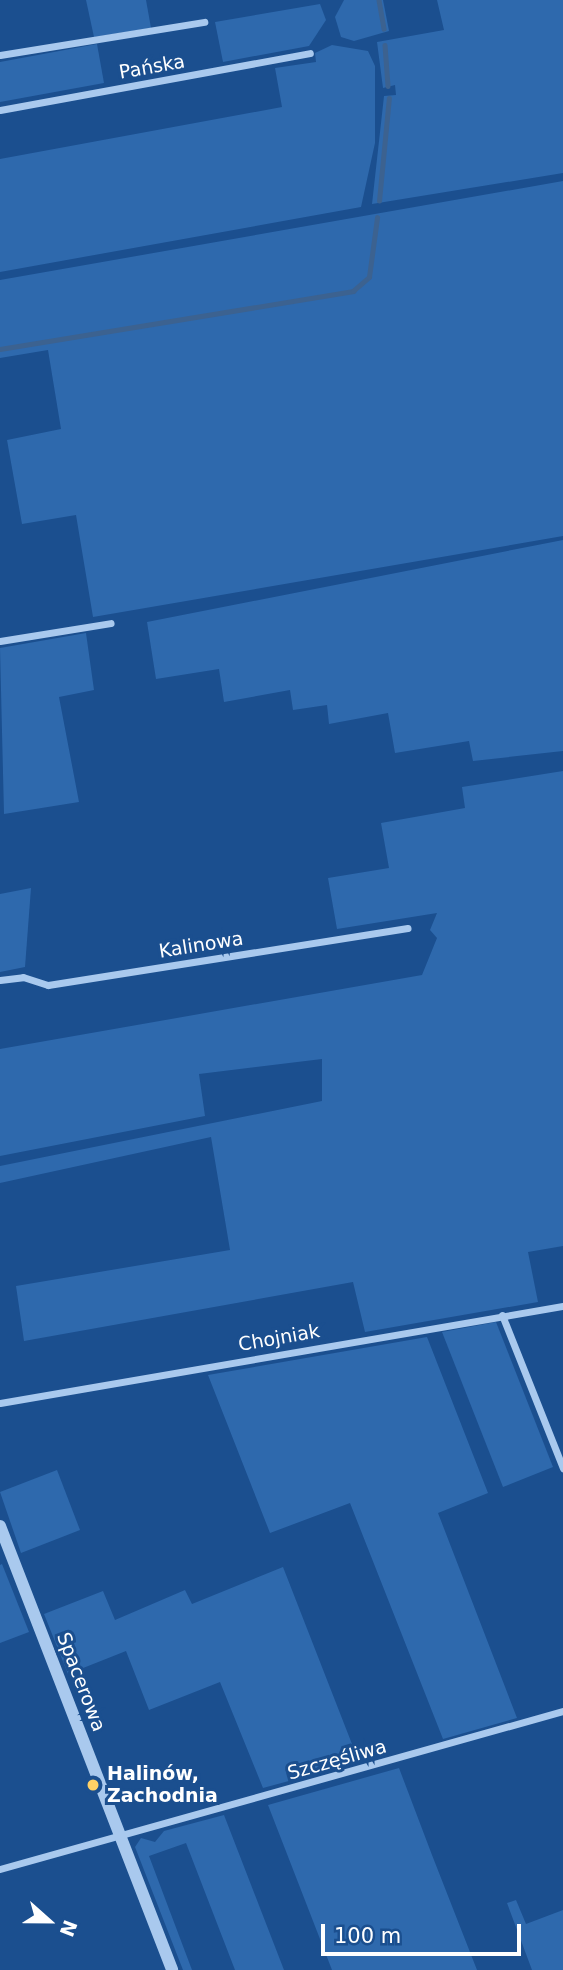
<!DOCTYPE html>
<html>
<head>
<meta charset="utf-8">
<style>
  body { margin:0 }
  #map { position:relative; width:563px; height:1970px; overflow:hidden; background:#1b4f8f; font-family:"DejaVu Sans",sans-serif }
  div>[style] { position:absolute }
  .green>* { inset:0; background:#2e69ad }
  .stream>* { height:4.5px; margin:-2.25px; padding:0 2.25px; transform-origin:2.25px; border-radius:2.25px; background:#3c6290 }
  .minor>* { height:7px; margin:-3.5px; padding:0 3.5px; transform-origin:3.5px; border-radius:3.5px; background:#a9c9ee }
  .tertiary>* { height:12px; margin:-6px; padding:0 6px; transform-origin:6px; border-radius:6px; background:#a9c9ee }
  .dots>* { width:19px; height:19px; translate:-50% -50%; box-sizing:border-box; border:4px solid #1b4f8f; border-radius:50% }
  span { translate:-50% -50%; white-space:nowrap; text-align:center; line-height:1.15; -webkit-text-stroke:6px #1b4f8f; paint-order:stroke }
  .street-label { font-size:19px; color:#fff }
  .poi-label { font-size:19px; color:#fff; font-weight:700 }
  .left { translate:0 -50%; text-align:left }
  .north { position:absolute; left:14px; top:1886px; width:70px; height:70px; -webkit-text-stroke:5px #1b4f8f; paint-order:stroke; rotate:111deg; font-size:19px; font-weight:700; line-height:28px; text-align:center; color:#fff }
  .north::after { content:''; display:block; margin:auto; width:24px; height:32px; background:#fff; clip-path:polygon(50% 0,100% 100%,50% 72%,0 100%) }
  .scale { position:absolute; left:321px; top:1924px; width:200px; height:32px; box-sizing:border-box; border:4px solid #fff; border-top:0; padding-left:9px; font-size:21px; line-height:24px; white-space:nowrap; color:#fff; -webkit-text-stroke:5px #1b4f8f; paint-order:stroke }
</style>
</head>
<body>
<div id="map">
  <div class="green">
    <div style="clip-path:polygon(86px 0,146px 0,151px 28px,94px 37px)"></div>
    <div style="clip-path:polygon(344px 0,383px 0,389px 31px,354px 41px,341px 37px,335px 17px)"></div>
    <div style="clip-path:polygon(437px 0,563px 0,563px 173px,372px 204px,384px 96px,396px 95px,395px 85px,383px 88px,377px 42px,444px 30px)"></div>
    <div style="clip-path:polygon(320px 4px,326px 20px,309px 46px,223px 62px,215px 22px)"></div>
    <div style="clip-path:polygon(97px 44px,104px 83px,0 102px,0 62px)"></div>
    <div style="clip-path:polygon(332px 45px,368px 51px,375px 66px,375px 143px,361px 207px,0 272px,0 159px,282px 107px,275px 68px,316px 62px,315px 53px)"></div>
    <div style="clip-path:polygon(563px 181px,563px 536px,93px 617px,76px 515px,22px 524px,7px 440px,61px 429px,48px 350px,0 358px,0 280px)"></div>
    <div style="clip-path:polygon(563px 540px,563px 751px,473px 761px,469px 741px,395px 753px,388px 713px,329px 724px,327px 705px,293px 710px,290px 690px,224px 702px,219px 669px,156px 679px,147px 622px)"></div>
    <div style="clip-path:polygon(86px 633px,94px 690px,59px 697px,79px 802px,4px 814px,0 648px)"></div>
    <div style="clip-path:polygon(563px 771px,563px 1246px,528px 1252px,538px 1302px,365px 1332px,353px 1282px,24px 1341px,16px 1286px,230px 1250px,211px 1137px,0 1183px,0 1166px,322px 1101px,322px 1059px,199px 1074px,205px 1116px,0 1156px,0 1049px,422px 975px,437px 938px,430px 930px,437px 913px,337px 929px,328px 878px,389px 868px,381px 823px,465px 808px,462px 787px)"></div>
    <div style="clip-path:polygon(31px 888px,25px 967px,0 972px,0 894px)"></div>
    <div style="clip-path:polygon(496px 1322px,553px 1467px,503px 1487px,442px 1332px)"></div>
    <div style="clip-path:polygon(427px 1337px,488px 1493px,438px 1513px,517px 1718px,443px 1739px,350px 1503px,270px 1533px,208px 1375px)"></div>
    <div style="clip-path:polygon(57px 1470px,80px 1530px,21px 1553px,0 1492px)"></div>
    <div style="clip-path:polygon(2px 1564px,29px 1632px,0 1643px,0 1565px)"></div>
    <div style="clip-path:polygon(283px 1567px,359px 1762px,263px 1788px,220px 1682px,149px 1710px,126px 1651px,68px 1674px,44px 1614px,103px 1591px,115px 1620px,185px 1590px,192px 1604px)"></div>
    <div style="clip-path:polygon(399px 1768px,432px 1855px,477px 1970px,332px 1970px,268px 1805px)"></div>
    <div style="clip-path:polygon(224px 1815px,284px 1970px,235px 1970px,186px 1843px,149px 1856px,192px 1970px,183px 1970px,135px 1847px,141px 1838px,155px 1842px,164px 1831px)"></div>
    <div style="clip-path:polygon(516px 1900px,526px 1924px,563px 1910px,563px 1970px,532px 1970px,507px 1903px)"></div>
  </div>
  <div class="stream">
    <div style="left:379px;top:0;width:29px;rotate:80deg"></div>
    <div style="left:385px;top:45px;width:41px;rotate:85.8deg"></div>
    <div style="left:379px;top:201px;width:103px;rotate:-84.5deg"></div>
    <div style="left:0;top:349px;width:358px;rotate:-9.3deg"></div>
    <div style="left:353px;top:291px;width:21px;rotate:-41deg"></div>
    <div style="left:369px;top:277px;width:60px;rotate:-82.3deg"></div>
  </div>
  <div class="minor">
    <div style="left:0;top:55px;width:207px;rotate:-9.2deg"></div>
    <div style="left:0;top:110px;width:315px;rotate:-10.4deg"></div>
    <div style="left:0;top:641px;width:112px;rotate:-9.2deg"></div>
    <div style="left:0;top:980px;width:23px;rotate:-7deg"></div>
    <div style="left:23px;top:977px;width:26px;rotate:18deg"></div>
    <div style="left:48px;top:985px;width:364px;rotate:-9deg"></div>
    <div style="left:502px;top:1315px;width:165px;rotate:68.3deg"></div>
    <div style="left:0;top:1403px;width:571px;rotate:-9.78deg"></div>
    <div style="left:0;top:1869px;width:585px;rotate:-15.68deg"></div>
  </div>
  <div class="tertiary">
    <div style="left:0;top:1526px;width:476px;rotate:68.8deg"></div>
  </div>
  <div class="dots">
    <div style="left:93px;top:1785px;background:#ffd166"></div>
  </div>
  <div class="street-label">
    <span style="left:152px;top:67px;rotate:-10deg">Pańska</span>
    <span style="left:201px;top:945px;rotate:-9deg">Kalinowa</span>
    <span style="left:279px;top:1338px;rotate:-10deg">Chojniak</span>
    <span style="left:81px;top:1682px;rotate:69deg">Spacerowa</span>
    <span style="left:337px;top:1760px;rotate:-16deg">Szczęśliwa</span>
  </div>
  <div class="poi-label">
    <span class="left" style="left:107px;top:1785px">Halinów,<br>Zachodnia</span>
  </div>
  <div class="north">N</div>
  <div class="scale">100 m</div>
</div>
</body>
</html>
